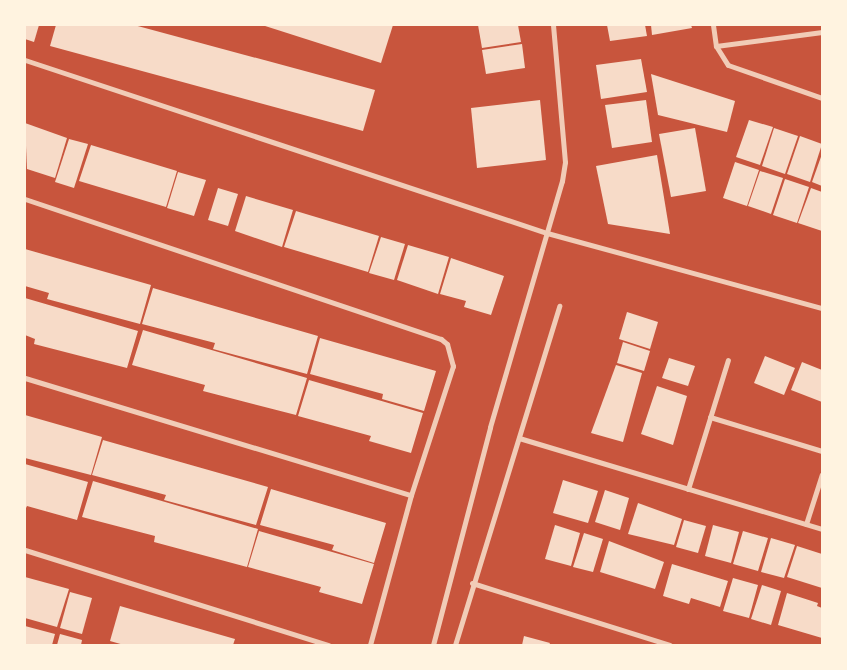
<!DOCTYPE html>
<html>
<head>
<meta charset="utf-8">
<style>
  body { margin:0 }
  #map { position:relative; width:847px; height:670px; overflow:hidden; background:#c8553d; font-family:Montserrat,sans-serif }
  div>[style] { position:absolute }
  .building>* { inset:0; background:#f7dbc8 }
  .minor>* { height:5px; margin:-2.5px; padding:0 2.5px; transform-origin:2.5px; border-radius:2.5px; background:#f1ccb7 }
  span { translate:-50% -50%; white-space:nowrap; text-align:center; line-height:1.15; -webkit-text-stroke:5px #fff3e0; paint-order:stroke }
  .frame { position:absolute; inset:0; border:26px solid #fff3e0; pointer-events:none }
</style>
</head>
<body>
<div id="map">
  <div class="building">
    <div style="clip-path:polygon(25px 25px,39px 25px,34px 42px,25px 39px)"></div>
    <div style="clip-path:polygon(56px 25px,134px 25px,375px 90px,363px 131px,50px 46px)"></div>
    <div style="clip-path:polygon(262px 25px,393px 25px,381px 63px)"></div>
    <div style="clip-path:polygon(478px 25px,518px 25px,521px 42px,482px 48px)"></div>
    <div style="clip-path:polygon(607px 25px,645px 25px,647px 36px,610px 41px)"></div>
    <div style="clip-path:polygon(651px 25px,691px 25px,692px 28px,652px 35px)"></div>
    <div style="clip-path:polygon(522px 44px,525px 68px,486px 74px,482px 50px)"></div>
    <div style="clip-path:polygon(641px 59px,647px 92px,601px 99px,596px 65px)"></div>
    <div style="clip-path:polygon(651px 74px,735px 101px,727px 132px,658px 115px)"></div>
    <div style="clip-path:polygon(540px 100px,546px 160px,477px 168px,471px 108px)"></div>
    <div style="clip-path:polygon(646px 100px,652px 142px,612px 148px,605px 105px)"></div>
    <div style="clip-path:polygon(749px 120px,773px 127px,760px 165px,736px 157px)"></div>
    <div style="clip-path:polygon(25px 123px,67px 138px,55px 178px,27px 169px)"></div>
    <div style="clip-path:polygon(695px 128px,706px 191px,671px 197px,659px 134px)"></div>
    <div style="clip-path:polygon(774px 128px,798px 136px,785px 174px,762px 166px)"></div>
    <div style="clip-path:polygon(800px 136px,822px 144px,810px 182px,787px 174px)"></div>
    <div style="clip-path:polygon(69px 139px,88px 144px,74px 188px,55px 182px)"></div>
    <div style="clip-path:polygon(91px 145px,177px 171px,166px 207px,79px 181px)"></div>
    <div style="clip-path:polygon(822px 154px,822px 186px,812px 182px)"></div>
    <div style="clip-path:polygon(657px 155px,670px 234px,608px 224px,596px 166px)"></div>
    <div style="clip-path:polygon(735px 162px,759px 170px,747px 206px,723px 198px)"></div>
    <div style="clip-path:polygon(760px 171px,783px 178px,771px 214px,748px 206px)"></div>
    <div style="clip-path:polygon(178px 172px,206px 180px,194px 216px,167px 208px)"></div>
    <div style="clip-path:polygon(785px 179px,809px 187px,797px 223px,773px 215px)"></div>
    <div style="clip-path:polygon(218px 188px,238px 194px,228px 226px,208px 220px)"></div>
    <div style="clip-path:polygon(811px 188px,822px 192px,822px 231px,798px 223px)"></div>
    <div style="clip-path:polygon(246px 196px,293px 210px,282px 247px,235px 231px)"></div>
    <div style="clip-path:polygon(296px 211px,379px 236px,368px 272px,284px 247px)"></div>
    <div style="clip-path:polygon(381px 237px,405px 244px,394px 280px,369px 273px)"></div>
    <div style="clip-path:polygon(408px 245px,449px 257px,438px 294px,397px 280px)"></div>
    <div style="clip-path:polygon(25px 249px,151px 285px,140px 324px,47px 299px,49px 293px,25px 286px)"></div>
    <div style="clip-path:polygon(451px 258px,504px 276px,491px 315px,464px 307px,466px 301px,440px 294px)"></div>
    <div style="clip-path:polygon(153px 288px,318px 336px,307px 374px,213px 349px,215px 343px,142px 324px)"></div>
    <div style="clip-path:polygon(25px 298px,138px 331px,127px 368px,34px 344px,35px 339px,25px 335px)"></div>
    <div style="clip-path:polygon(627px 312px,658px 322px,650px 349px,619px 339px)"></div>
    <div style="clip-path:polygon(143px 330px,307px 378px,296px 415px,203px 391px,205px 385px,132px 365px)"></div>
    <div style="clip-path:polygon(320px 338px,436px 371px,424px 411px,382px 399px,383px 394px,310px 374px)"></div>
    <div style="clip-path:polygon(623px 342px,650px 351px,644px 371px,617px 363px)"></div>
    <div style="clip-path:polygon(765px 356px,795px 368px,784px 395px,754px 383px)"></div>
    <div style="clip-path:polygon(669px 358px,695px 366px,688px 386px,662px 378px)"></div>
    <div style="clip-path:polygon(802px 362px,822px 370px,822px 402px,791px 390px)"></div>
    <div style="clip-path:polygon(616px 365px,642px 373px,623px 442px,591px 433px)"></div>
    <div style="clip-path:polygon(309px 380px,423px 413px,411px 453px,369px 441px,371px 436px,298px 416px)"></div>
    <div style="clip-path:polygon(657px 386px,687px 396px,673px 445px,641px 434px)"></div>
    <div style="clip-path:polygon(25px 415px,102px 437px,91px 475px,25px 458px)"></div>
    <div style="clip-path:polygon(103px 440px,268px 487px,256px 525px,164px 500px,166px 495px,92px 475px)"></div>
    <div style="clip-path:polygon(25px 464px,88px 482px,77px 520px,27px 506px,25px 510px)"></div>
    <div style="clip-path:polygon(563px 480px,598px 491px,588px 523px,553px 513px)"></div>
    <div style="clip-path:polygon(93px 481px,258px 529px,247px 567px,154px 542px,155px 536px,82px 517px)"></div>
    <div style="clip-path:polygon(271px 489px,386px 523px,374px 563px,332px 550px,334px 545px,260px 525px)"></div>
    <div style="clip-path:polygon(605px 490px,629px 498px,620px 530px,595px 522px)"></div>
    <div style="clip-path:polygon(638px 503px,682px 519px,674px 545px,628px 534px)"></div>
    <div style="clip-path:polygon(684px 520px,706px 526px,698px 553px,676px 547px)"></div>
    <div style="clip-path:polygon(555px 525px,580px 533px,571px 566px,545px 559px)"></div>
    <div style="clip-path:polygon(713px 525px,739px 532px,731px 563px,705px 556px)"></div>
    <div style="clip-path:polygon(259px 531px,374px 564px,362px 604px,319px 592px,321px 587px,248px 567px)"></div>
    <div style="clip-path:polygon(743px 531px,768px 538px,758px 571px,733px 564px)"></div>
    <div style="clip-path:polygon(584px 533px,603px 539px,593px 572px,573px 567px)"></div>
    <div style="clip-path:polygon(771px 538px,795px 545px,784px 578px,761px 572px)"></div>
    <div style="clip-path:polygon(609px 541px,664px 562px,655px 589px,600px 572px)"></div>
    <div style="clip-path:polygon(797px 546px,822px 554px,822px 588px,787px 577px)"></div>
    <div style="clip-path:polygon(672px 564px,728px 581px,720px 607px,691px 598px,689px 604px,663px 596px)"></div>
    <div style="clip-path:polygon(25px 577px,69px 589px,57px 627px,25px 618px)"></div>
    <div style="clip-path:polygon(733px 578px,758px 585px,749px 618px,723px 611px)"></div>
    <div style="clip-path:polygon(762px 585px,781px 591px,771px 625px,751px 619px)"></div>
    <div style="clip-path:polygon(70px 592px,92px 598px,82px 634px,60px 628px)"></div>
    <div style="clip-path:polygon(787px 593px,818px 603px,817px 606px,822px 608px,822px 638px,778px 625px)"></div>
    <div style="clip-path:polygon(120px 606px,235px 639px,233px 645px,124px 645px,110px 641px)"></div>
    <div style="clip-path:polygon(25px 626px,55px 634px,52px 645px,25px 645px)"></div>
    <div style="clip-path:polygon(60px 634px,82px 640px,81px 645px,57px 645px)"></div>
    <div style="clip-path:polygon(524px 636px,550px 643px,549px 645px,522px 645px)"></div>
  </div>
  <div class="minor">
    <div style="left:713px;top:25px;width:21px;rotate:82deg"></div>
    <div style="left:716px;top:46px;width:22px;rotate:58deg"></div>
    <div style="left:728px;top:65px;width:100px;rotate:19.3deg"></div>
    <div style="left:716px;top:46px;width:107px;rotate:-7.5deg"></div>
    <div style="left:25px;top:60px;width:550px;rotate:18.34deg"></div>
    <div style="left:547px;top:233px;width:285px;rotate:15.3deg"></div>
    <div style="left:25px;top:199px;width:439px;rotate:18.6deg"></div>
    <div style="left:441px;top:339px;width:8px;rotate:40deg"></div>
    <div style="left:447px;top:344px;width:23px;rotate:75deg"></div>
    <div style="left:453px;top:366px;width:136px;rotate:108deg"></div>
    <div style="left:411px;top:495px;width:156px;rotate:105.3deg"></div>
    <div style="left:25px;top:378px;width:403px;rotate:16.9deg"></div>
    <div style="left:710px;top:417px;width:117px;rotate:16.9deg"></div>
    <div style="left:519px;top:438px;width:316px;rotate:16.7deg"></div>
    <div style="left:688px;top:489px;width:135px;rotate:-72.8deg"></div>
    <div style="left:806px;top:524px;width:52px;rotate:-72.3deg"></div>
    <div style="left:25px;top:550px;width:318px;rotate:17.4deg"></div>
    <div style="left:472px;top:583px;width:207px;rotate:17.4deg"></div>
    <div style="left:433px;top:645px;width:225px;rotate:-75.3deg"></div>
    <div style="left:490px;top:427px;width:256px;rotate:-73.7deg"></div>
    <div style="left:562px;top:181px;width:19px;rotate:-81deg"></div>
    <div style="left:565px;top:162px;width:138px;rotate:-95deg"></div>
    <div style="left:455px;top:645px;width:355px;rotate:-72.9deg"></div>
  </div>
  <div class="frame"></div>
</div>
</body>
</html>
